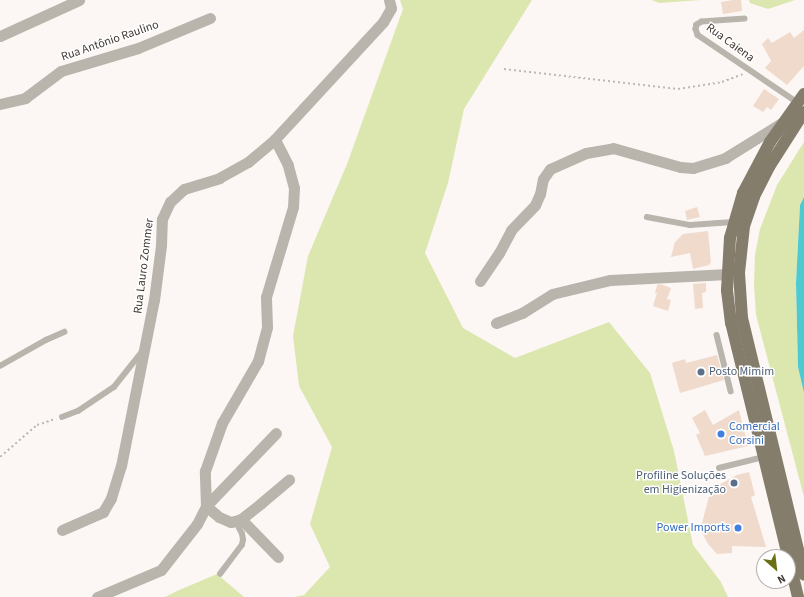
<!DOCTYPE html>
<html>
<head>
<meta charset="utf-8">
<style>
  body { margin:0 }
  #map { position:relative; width:804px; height:597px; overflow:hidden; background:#fcf7f4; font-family:"Source Sans 3",sans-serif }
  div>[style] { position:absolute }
  .green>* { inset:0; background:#dce7b0 }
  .water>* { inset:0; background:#4dc9cf }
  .building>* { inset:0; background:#f0dacb }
  .path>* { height:1.5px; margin-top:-0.75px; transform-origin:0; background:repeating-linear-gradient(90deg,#bfb9b5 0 2px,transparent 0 5px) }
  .lane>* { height:5.5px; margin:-2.75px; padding:0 2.75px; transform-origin:2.75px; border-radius:2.75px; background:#b9b5ac }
  .street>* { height:11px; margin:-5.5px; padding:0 5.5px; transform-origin:5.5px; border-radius:5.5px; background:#b9b5ac }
  .primary>* { height:12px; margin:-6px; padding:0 6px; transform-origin:6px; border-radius:6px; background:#847d6c }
  .dots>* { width:11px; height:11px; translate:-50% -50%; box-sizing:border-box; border:2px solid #fff; border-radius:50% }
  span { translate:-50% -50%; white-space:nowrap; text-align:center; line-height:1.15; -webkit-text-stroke:3px #fff; paint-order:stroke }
  .street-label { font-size:12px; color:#413833 }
  .service-label { font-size:12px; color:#4e5e75 }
  .left { translate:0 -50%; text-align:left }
  .right { translate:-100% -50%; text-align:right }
  .shop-label { font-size:12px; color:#366cbe }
  .north { position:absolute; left:756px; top:549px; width:40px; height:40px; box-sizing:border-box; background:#fff; border:1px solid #b3afad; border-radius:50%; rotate:152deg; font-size:11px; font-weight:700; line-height:16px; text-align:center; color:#413833 }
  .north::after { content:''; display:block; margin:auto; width:14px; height:18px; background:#6b6f14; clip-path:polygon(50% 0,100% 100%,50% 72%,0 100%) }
</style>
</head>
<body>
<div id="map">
  <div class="green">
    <div style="clip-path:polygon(400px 0,532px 0,464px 109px,448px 183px,425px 253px,463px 328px,515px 358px,609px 322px,650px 373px,674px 451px,693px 545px,721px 582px,728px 597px,294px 597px,304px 595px,330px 567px,310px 524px,332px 447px,299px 386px,293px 336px,308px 256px,347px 164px,403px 9px)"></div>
    <div style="clip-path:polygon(652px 0,701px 0,659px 3px)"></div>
    <div style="clip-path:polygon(749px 0,795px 0,768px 9px,750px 3px)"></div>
    <div style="clip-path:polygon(804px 142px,804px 197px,800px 205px,796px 283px,798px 367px,804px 393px,804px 497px,756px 315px,754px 286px,755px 255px,760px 229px,777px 185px)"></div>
    <div style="clip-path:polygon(217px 574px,244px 597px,165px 597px,177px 591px)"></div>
  </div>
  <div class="water">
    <div style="clip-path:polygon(804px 197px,804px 393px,798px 367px,796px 283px,800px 205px)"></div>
  </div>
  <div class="building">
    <div style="clip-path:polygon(733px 0,741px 0,742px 11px,723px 14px,721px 2px)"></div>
    <div style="clip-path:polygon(804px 30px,804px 66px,787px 85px,765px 68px,771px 61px,762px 44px,768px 38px,772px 43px,790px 32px,794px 38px)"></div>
    <div style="clip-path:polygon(764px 89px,779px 99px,771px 110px,767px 107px,763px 112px,753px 106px)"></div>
    <div style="clip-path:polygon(697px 207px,700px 217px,687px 220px,685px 211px)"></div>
    <div style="clip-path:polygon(708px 231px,711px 262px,709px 265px,693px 269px,690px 253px,671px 257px,675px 242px,683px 234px)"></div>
    <div style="clip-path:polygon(706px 283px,706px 292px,702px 293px,703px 308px,695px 309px,693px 284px)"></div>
    <div style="clip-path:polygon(660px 284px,671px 288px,667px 299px,671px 300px,668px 311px,653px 306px,657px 293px,655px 293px,657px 285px)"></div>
    <div style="clip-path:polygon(717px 355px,724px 380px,680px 393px,672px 363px,685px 359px,686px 363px)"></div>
    <div style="clip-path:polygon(705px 410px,713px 425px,739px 410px,748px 446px,705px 456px,696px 435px,700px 433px,692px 418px)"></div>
    <div style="clip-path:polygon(749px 472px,755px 495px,751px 497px,766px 547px,732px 546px,732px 553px,717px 554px,708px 544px,698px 525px,702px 523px,711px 489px,737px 475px)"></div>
  </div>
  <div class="path">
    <div style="left:504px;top:69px;width:175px;rotate:6.6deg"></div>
    <div style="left:678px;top:89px;width:45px;rotate:-9deg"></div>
    <div style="left:722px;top:82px;width:22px;rotate:-21deg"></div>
    <div style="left:0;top:457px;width:49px;rotate:-40.9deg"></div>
    <div style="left:37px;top:425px;width:20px;rotate:-18deg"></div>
  </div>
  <div class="lane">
    <div style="left:745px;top:19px;width:43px;rotate:176deg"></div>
    <div style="left:702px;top:22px;width:6px;rotate:149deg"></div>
    <div style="left:697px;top:25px;width:4px;rotate:104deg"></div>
    <div style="left:696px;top:29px;width:6px;rotate:72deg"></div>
    <div style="left:698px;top:35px;width:120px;rotate:34.1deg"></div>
    <div style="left:647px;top:217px;width:44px;rotate:10.5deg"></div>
    <div style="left:690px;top:225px;width:43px;rotate:-4deg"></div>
    <div style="left:717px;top:335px;width:58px;rotate:76deg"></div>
    <div style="left:0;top:366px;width:53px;rotate:-29.5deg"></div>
    <div style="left:46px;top:340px;width:20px;rotate:-24deg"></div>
    <div style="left:62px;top:417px;width:17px;rotate:-21deg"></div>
    <div style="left:78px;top:411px;width:43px;rotate:-33.7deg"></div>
    <div style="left:114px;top:387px;width:43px;rotate:-51.5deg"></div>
    <div style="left:719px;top:468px;width:46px;rotate:-13.7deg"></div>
    <div style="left:220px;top:574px;width:36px;rotate:-53deg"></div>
    <div style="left:242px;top:545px;width:5px;rotate:-79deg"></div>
    <div style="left:243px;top:540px;width:6px;rotate:-99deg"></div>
    <div style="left:242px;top:534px;width:15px;rotate:-118deg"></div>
  </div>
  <div class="street">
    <div style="left:0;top:36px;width:87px;rotate:-24.5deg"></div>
    <div style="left:0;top:104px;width:26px;rotate:-13deg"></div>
    <div style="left:25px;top:98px;width:45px;rotate:-36.9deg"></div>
    <div style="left:61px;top:71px;width:80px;rotate:-16.6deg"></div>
    <div style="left:138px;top:48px;width:78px;rotate:-22.6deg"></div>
    <div style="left:480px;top:281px;width:34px;rotate:-56deg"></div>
    <div style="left:499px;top:253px;width:26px;rotate:-62deg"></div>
    <div style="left:511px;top:230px;width:35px;rotate:-46deg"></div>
    <div style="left:535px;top:205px;width:12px;rotate:-66deg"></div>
    <div style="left:540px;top:194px;width:15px;rotate:-79deg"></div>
    <div style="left:543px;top:179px;width:12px;rotate:-55deg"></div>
    <div style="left:550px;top:169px;width:39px;rotate:-24deg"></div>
    <div style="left:586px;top:153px;width:27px;rotate:-10deg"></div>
    <div style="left:613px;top:148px;width:70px;rotate:15.8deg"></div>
    <div style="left:680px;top:167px;width:13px;rotate:4deg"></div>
    <div style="left:693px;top:168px;width:34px;rotate:-17deg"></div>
    <div style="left:725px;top:158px;width:68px;rotate:-31.8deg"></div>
    <div style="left:496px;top:323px;width:28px;rotate:-21deg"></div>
    <div style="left:522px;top:313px;width:36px;rotate:-32deg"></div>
    <div style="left:552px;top:294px;width:60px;rotate:-13.6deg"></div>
    <div style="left:610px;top:280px;width:118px;rotate:-2.9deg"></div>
    <div style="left:206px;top:506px;width:17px;rotate:40deg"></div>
    <div style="left:219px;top:517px;width:13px;rotate:23deg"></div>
    <div style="left:231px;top:522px;width:4px;rotate:-14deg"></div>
    <div style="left:235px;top:521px;width:6px;rotate:-18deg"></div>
    <div style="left:241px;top:519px;width:24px;rotate:-38deg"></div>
    <div style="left:260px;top:504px;width:38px;rotate:-40deg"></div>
    <div style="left:206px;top:506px;width:101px;rotate:-46.2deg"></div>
    <div style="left:241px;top:519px;width:53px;rotate:45.8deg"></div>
    <div style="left:62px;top:530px;width:45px;rotate:-23.7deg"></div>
    <div style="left:103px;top:512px;width:16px;rotate:-60deg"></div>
    <div style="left:111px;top:498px;width:34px;rotate:-73deg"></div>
    <div style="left:121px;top:466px;width:169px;rotate:-78.8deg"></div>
    <div style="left:154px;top:300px;width:55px;rotate:-82.7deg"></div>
    <div style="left:161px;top:245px;width:26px;rotate:-88deg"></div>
    <div style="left:162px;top:219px;width:19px;rotate:-65deg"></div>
    <div style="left:170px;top:202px;width:19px;rotate:-43deg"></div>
    <div style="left:184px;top:189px;width:37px;rotate:-17deg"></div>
    <div style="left:219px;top:178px;width:33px;rotate:-29deg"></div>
    <div style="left:248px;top:162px;width:35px;rotate:-40deg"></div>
    <div style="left:275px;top:139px;width:159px;rotate:-47.3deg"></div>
    <div style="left:383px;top:22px;width:16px;rotate:-60deg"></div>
    <div style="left:391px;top:8px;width:8px;rotate:-104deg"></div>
    <div style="left:97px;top:597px;width:69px;rotate:-22.9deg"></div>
    <div style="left:161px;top:570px;width:58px;rotate:-52deg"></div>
    <div style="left:197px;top:524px;width:20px;rotate:-63deg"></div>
    <div style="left:206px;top:506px;width:35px;rotate:-92deg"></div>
    <div style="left:205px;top:471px;width:51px;rotate:-70.5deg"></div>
    <div style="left:222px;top:423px;width:72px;rotate:-59.9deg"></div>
    <div style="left:258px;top:361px;width:35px;rotate:-75deg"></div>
    <div style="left:267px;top:327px;width:30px;rotate:-92deg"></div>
    <div style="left:266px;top:297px;width:94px;rotate:-73.3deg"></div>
    <div style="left:293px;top:207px;width:19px;rotate:-87deg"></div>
    <div style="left:294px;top:188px;width:24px;rotate:-105deg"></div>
    <div style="left:288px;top:165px;width:29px;rotate:-117deg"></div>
  </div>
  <div class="primary">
    <div style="left:804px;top:112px;width:65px;rotate:122.5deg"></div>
    <div style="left:769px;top:167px;width:34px;rotate:117deg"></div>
    <div style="left:754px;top:197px;width:31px;rotate:109deg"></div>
    <div style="left:744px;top:226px;width:47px;rotate:96.1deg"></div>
    <div style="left:739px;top:273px;width:45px;rotate:86.2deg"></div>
    <div style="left:742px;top:318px;width:264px;rotate:76.4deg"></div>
    <div style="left:798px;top:597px;width:282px;rotate:-103.7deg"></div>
    <div style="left:731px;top:323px;width:33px;rotate:-97deg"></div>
    <div style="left:727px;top:290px;width:52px;rotate:-86.7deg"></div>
    <div style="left:730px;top:238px;width:47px;rotate:-73.9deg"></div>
    <div style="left:743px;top:193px;width:58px;rotate:-62.1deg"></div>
    <div style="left:770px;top:142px;width:59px;rotate:-54.7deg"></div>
  </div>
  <div class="dots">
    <div style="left:701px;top:372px;background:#5c6f8a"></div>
    <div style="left:721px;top:434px;background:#3f7fe0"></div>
    <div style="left:734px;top:483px;background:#5c6f8a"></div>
    <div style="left:738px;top:528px;background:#3f7fe0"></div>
  </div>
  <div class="street-label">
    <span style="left:110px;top:41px;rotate:-19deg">Rua Antônio Raulino</span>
    <span style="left:730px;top:43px;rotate:36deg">Rua Caiena</span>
    <span style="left:144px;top:266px;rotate:-83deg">Rua Lauro Zommer</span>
  </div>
  <div class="service-label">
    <span class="left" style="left:709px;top:372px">Posto Mimim</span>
    <span class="right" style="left:726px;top:483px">Profiline Soluções<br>em Higienização</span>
  </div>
  <div class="shop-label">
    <span class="left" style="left:729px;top:434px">Comercial<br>Corsini</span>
    <span class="right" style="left:730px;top:528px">Power Imports</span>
  </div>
  <div class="north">N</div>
</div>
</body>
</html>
